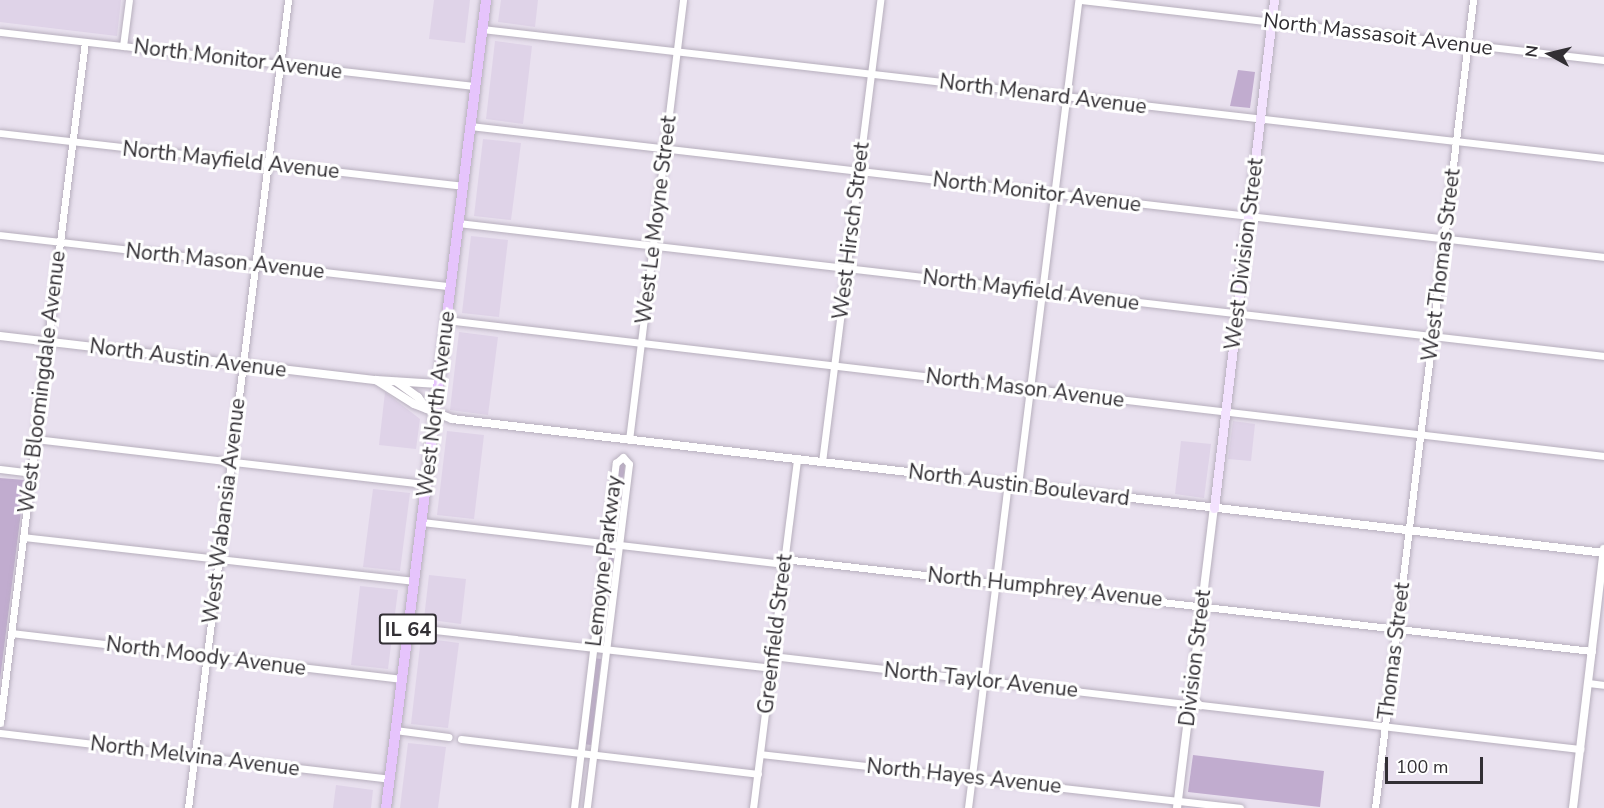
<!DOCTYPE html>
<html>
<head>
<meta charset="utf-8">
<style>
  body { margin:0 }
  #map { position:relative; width:1604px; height:808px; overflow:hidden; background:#e9e1ef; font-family:"Nunito Sans",sans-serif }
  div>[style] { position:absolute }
  .built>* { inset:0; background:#dfd3e8 }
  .green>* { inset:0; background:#c1accf }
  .roads { filter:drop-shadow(0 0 2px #b7afbd) drop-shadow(0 0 2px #b7afbd) }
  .minor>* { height:7px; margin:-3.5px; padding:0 3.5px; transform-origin:3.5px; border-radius:3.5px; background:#fff }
  .tertiary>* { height:8px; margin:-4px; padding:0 4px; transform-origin:4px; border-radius:4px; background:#fff }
  .secondary>* { height:9px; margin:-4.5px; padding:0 4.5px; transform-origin:4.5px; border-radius:4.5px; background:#f3e2fe }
  .primary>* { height:10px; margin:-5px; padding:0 5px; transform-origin:5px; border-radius:5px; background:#e6c4fc }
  span { translate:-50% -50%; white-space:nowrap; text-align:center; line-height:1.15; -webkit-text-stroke:6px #fff; paint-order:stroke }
  .shield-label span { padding:2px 4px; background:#fff; border:2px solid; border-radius:4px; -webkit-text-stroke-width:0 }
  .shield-label { font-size:20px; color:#322f34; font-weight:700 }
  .street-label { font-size:21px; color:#322f34 }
  .north { position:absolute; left:1520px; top:24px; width:60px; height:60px; -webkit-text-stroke:4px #fff; paint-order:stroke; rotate:278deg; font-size:16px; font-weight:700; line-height:24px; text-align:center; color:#322f34 }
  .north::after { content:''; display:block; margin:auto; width:21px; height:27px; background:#322f34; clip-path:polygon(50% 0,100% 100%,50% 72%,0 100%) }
  .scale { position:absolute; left:1385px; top:757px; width:98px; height:27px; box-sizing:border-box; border:3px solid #322f34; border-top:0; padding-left:8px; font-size:18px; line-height:21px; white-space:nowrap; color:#322f34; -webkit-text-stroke:4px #fff; paint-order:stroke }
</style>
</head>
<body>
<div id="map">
  <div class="built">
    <div style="clip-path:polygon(0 0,121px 0,117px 36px,0 22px)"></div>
    <div style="clip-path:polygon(434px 0,470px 0,465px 43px,429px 39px)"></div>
    <div style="clip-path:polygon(501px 0,538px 0,535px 27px,498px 22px)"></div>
    <div style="clip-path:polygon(495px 41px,532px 46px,523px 124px,486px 119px)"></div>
    <div style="clip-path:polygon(483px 139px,521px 143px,511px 220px,474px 216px)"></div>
    <div style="clip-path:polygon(471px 236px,508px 240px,499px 317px,462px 313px)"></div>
    <div style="clip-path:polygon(459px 332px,498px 337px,488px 415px,450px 410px)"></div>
    <div style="clip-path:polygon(385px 392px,420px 419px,416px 449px,379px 445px)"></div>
    <div style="clip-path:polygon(1233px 421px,1255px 424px,1251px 461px,1228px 459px)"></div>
    <div style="clip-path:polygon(447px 431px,484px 435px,474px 519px,437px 515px)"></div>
    <div style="clip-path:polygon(1181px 441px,1211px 444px,1204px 498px,1175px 494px)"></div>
    <div style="clip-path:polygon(373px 489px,410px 493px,400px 571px,363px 567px)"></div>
    <div style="clip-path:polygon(429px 575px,466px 579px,461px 624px,424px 619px)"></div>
    <div style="clip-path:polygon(360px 586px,398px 590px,388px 669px,351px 665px)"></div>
    <div style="clip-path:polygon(421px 638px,459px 643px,448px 728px,411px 724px)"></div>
    <div style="clip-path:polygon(408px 743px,446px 747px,438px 808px,400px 808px)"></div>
    <div style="clip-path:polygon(336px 785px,373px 790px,371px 808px,333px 808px)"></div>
  </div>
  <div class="green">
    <div style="clip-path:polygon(1238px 70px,1255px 72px,1250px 108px,1230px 106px)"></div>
    <div style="clip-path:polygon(622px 461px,625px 465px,616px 536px,609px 535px,618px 463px)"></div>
    <div style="clip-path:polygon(0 478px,25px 480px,0 680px)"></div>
    <div style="clip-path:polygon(607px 554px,614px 555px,604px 640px,596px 639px)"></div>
    <div style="clip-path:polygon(594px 658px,601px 659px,591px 745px,584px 744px)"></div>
    <div style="clip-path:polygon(1193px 755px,1324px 771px,1320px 807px,1188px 792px)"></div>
  </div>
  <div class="roads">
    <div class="minor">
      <div style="left:1081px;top:0;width:526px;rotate:6.54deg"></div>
      <div style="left:482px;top:29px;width:1129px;rotate:6.56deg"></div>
      <div style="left:0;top:32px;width:478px;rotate:6.5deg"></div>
      <div style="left:123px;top:46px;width:46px;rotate:-82.6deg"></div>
      <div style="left:470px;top:126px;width:1142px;rotate:6.59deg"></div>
      <div style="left:0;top:133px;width:466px;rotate:6.5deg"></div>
      <div style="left:458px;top:223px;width:1154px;rotate:6.62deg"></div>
      <div style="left:0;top:235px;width:453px;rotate:6.5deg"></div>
      <div style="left:446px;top:320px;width:1166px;rotate:6.7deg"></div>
      <div style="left:35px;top:439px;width:394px;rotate:6.6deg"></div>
      <div style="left:629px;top:440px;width:443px;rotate:-83deg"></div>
      <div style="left:822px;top:462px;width:466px;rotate:-82.8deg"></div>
      <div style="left:0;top:469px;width:31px;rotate:7deg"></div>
      <div style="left:1018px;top:485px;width:489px;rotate:-82.9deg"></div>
      <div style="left:421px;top:522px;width:365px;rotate:6.6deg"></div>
      <div style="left:23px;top:537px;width:393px;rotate:6.4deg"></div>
      <div style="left:784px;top:559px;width:813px;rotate:6.5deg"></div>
      <div style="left:408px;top:627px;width:365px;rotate:6.4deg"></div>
      <div style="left:11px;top:633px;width:394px;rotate:6.7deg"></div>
      <div style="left:772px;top:656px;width:421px;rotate:6.6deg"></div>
      <div style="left:1588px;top:683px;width:16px;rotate:7deg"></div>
      <div style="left:1191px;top:696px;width:13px;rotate:45deg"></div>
      <div style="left:1200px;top:705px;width:383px;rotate:6.6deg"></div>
      <div style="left:0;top:723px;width:686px;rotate:-82.89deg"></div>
      <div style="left:395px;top:730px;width:54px;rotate:7.4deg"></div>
      <div style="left:0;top:733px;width:392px;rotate:6.7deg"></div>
      <div style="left:461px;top:739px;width:299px;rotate:6.7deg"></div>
      <div style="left:760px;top:754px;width:483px;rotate:6.4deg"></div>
      <div style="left:188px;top:808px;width:814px;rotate:-82.94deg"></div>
      <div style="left:574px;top:808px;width:348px;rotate:-83.1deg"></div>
      <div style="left:616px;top:463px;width:9px;rotate:-41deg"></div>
      <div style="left:623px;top:457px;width:9px;rotate:49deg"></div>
      <div style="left:629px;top:464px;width:347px;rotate:97deg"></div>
      <div style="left:753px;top:808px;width:351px;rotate:-82.8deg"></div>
      <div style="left:968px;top:808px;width:326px;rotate:-83deg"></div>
      <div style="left:1375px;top:808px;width:814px;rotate:-83.08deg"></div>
    </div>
    <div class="tertiary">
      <div style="left:0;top:336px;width:379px;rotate:6.7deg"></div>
      <div style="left:376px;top:380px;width:62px;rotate:3.7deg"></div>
      <div style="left:376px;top:380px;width:45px;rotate:32.3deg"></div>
      <div style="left:414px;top:404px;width:41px;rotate:21.5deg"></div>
      <div style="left:452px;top:419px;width:1160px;rotate:6.63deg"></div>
      <div style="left:397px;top:382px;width:26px;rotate:36deg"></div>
      <div style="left:418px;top:397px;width:14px;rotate:54deg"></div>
      <div style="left:1177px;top:808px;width:302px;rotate:-83deg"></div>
      <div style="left:1573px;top:808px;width:261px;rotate:-83.2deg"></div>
    </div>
    <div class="secondary">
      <div style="left:1214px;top:508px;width:512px;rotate:-83.26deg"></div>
    </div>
    <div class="primary">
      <div style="left:386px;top:808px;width:814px;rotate:-82.94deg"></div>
    </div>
  </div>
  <div class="shield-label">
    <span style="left:408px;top:629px">IL 64</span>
  </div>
  <div class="street-label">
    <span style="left:1378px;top:34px;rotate:7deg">North Massasoit Avenue</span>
    <span style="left:238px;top:59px;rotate:7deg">North Monitor Avenue</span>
    <span style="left:1043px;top:94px;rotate:7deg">North Menard Avenue</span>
    <span style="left:231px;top:160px;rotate:6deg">North Mayfield Avenue</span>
    <span style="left:1037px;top:192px;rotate:7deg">North Monitor Avenue</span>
    <span style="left:656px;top:220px;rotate:-83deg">West Le Moyne Street</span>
    <span style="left:851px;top:231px;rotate:-83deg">West Hirsch Street</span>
    <span style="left:1244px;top:254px;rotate:-83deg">West Division Street</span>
    <span style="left:225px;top:261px;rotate:6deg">North Mason Avenue</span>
    <span style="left:1441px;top:265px;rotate:-83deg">West Thomas Street</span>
    <span style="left:1031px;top:290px;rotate:7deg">North Mayfield Avenue</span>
    <span style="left:188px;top:358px;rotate:7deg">North Austin Avenue</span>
    <span style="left:42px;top:382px;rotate:-83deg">West Bloomingdale Avenue</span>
    <span style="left:1025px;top:388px;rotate:7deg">North Mason Avenue</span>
    <span style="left:436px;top:404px;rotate:-83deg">West North Avenue</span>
    <span style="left:1019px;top:485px;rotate:7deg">North Austin Boulevard</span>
    <span style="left:224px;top:511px;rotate:-83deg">West Wabansia Avenue</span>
    <span style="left:604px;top:561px;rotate:-83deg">Lemoyne Parkway</span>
    <span style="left:1045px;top:587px;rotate:6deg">North Humphrey Avenue</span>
    <span style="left:775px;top:634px;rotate:-83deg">Greenfield Street</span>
    <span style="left:1394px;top:651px;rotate:-83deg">Thomas Street</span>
    <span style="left:206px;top:656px;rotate:7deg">North Moody Avenue</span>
    <span style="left:1195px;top:658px;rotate:-83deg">Division Street</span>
    <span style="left:981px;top:680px;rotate:6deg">North Taylor Avenue</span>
    <span style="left:195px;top:756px;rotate:7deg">North Melvina Avenue</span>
    <span style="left:964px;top:776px;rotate:6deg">North Hayes Avenue</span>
  </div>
  <div class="north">N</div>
  <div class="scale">100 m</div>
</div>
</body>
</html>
